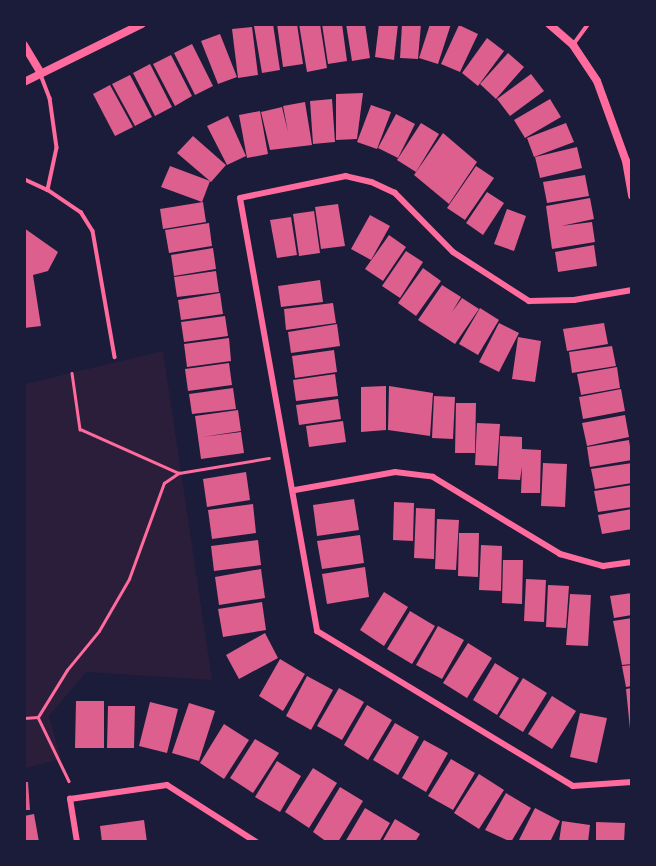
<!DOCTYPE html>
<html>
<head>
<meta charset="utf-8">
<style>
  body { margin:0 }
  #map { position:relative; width:656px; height:866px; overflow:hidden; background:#1b1b3a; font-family:"Space Grotesk",sans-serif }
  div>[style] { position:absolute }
  .green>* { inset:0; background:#2a1e3b }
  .building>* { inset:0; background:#dd5f8e }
  .path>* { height:2.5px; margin:-1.25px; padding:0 1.25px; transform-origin:1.25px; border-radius:1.25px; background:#ff6b9d }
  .service>* { height:3.5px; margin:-1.75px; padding:0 1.75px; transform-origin:1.75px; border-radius:1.75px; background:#ff6b9d }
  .minor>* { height:6px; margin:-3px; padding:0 3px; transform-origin:3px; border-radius:3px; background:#ff6b9d }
  .tertiary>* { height:8px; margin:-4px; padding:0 4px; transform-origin:4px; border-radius:4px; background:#ff6b9d }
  span { translate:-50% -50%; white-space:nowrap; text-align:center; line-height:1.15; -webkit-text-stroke:5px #1b1b3a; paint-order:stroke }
  .frame { position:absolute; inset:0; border:26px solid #1b1b3a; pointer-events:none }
</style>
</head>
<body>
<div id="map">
  <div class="green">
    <div style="clip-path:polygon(163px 351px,212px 680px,86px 672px,49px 716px,61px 759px,25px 768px,25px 384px)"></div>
  </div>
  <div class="building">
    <div style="clip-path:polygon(273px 24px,280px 70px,262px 73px,254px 26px)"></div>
    <div style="clip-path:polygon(277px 24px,297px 24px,303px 64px,283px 67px)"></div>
    <div style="clip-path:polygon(299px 24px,320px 24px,327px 68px,307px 72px)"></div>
    <div style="clip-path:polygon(322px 24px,342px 24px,347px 61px,328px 64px)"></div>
    <div style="clip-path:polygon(346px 24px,365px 24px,370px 58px,352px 61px)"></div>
    <div style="clip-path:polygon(379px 24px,398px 24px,394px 60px,375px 57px)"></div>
    <div style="clip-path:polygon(402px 24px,421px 24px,418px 59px,400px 58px)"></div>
    <div style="clip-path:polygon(430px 24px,451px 24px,438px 64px,419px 58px)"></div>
    <div style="clip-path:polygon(459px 25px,478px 34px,460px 72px,441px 64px)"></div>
    <div style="clip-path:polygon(252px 27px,258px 75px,238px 78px,232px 29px)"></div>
    <div style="clip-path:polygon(220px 34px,237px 77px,218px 84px,201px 41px)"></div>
    <div style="clip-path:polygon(487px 38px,504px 51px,478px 86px,462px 73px)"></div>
    <div style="clip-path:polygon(192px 44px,213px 86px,195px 95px,174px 53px)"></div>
    <div style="clip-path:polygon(508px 53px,524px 67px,496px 99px,480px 84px)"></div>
    <div style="clip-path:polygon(171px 55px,192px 96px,175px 106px,153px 64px)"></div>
    <div style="clip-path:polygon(150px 64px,172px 107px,155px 116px,133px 73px)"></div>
    <div style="clip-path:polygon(531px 74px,544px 91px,510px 116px,497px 99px)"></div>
    <div style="clip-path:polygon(130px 75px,152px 117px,135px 126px,112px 84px)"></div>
    <div style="clip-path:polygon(110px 85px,133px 127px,115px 136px,93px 94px)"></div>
    <div style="clip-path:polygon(363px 93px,357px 139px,336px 140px,336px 94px)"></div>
    <div style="clip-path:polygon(332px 99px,335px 142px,313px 144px,310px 101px)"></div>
    <div style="clip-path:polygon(550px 99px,561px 117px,525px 138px,514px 120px)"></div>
    <div style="clip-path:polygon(305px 102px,312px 145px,270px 150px,261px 112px,282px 107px,288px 132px,283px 106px)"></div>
    <div style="clip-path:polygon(371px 105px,391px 112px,377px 149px,357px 142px)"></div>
    <div style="clip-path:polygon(260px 111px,268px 154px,247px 158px,239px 115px)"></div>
    <div style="clip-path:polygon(396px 114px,415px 124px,398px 158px,378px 148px)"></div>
    <div style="clip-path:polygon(228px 116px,246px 156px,227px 165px,207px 126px)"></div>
    <div style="clip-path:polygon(421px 123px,439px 134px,416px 172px,397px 160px)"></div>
    <div style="clip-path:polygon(566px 123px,574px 142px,534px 157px,527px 138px)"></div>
    <div style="clip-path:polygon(443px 133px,477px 162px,449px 204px,414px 175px)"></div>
    <div style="clip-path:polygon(193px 136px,226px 165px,211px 182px,177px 153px)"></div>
    <div style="clip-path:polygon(577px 147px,582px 168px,540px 178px,535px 157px)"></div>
    <div style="clip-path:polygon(170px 166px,210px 181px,202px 202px,161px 187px)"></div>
    <div style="clip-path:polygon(476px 166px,494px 178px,465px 220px,447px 208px)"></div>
    <div style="clip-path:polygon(585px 175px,589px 196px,547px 203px,543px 182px)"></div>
    <div style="clip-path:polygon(487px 192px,504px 203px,483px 235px,466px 223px)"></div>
    <div style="clip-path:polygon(590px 198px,594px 219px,561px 226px,592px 222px,595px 242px,552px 249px,546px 206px)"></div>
    <div style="clip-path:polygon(203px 202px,206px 222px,163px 229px,160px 209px)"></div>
    <div style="clip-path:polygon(338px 204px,345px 246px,321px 249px,315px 207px)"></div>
    <div style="clip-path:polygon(507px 209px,526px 216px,514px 251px,494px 244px)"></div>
    <div style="clip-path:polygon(314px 211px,320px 253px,299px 256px,293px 214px)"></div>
    <div style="clip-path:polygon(370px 215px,390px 226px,371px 260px,351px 249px)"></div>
    <div style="clip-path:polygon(291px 217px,297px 255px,277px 258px,270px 220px)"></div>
    <div style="clip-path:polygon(209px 223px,212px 246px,169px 253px,165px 230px)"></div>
    <div style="clip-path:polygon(24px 228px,58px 252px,48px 271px,33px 275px,41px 326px,24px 328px)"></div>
    <div style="clip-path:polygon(389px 235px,406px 247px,383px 281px,365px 269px)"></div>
    <div style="clip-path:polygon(594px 245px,597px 266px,558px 272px,555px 252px)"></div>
    <div style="clip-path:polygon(213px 248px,216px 269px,174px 276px,171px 255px)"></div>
    <div style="clip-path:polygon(406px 251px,423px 262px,400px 298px,382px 286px)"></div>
    <div style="clip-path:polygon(423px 268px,441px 281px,416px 316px,398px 303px)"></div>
    <div style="clip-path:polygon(216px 271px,219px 292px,177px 297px,174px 277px)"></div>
    <div style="clip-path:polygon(320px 280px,323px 302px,281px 307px,278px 286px)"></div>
    <div style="clip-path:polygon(442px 285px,461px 297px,452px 312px,462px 298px,479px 309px,455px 344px,418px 320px)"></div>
    <div style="clip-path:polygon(220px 293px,223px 314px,181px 320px,178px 300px)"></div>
    <div style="clip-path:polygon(333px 303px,336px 323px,286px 330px,284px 309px)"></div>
    <div style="clip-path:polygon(480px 308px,499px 320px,478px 355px,459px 344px)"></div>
    <div style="clip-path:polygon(225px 316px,228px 336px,184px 342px,181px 322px)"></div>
    <div style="clip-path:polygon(499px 323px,519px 333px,499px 372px,479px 362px)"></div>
    <div style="clip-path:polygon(604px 323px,608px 344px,567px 351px,563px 329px)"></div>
    <div style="clip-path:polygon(337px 324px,340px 346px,291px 353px,288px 332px)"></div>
    <div style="clip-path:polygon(518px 337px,541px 341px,535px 382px,512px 379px)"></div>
    <div style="clip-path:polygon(229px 338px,231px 361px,187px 367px,184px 344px)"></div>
    <div style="clip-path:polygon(612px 346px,616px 366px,572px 373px,569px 352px)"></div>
    <div style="clip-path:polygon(334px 350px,337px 372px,295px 378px,292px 356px)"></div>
    <div style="clip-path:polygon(229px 363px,232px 385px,188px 391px,185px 369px)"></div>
    <div style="clip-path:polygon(617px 367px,620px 388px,581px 395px,577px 374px)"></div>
    <div style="clip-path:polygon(335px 374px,338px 396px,296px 401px,293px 380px)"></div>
    <div style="clip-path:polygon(386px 386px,386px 430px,361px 432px,361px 387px)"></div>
    <div style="clip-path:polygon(389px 386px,433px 393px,430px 436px,388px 430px)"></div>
    <div style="clip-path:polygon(233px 388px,236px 409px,192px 414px,189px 394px)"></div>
    <div style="clip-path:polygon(621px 389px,625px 411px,583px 419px,579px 397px)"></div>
    <div style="clip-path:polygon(434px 396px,455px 397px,453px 439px,432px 438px)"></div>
    <div style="clip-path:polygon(338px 399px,341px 419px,299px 425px,296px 405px)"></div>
    <div style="clip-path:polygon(456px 403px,476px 403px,475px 453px,455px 453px)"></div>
    <div style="clip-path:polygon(238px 410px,241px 431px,202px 437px,241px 432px,244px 453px,201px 459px,195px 416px)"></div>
    <div style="clip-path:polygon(625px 415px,629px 437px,587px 446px,582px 423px)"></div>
    <div style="clip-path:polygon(343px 421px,346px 442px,309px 447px,306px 426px)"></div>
    <div style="clip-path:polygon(477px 423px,500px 424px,497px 466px,475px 465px)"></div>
    <div style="clip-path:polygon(500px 436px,522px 437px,522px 449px,541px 450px,540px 493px,521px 493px,522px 467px,520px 480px,498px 479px)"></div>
    <div style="clip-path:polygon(629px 440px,632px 460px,590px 467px,587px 447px)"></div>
    <div style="clip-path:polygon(543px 463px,567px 464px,565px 507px,541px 506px)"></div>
    <div style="clip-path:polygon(632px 463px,632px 483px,595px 489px,591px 469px)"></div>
    <div style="clip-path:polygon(246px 472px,250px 500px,207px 507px,203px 479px)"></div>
    <div style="clip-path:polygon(632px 485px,632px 507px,598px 512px,594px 491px)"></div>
    <div style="clip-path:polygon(354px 499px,359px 530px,317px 536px,313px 505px)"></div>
    <div style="clip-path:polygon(394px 502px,414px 503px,413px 541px,393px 540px)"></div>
    <div style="clip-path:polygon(253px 504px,256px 533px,212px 539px,208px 510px)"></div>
    <div style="clip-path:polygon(416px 508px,435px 509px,434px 559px,414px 558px)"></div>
    <div style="clip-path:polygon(632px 509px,632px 529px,602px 534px,598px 515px)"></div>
    <div style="clip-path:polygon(437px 519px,459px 520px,456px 570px,435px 569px)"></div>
    <div style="clip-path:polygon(459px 533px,479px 533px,478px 577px,458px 576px)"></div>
    <div style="clip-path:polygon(360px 535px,364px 563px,322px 569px,317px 541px)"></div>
    <div style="clip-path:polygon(258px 540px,261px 565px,214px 571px,211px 546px)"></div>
    <div style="clip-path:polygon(481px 545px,502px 546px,501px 591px,479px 590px)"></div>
    <div style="clip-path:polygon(503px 560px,523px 560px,522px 604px,502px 603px)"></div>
    <div style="clip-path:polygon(365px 567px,369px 597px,327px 604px,322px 574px)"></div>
    <div style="clip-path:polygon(261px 569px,265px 598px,219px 605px,215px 577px)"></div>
    <div style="clip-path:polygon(526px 579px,546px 580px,544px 622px,524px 621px)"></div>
    <div style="clip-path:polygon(548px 585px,569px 586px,566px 628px,546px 627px)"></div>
    <div style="clip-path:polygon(384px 592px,408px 607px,384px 646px,360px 630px)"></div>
    <div style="clip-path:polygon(632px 593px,632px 615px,614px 618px,610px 596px)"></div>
    <div style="clip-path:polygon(570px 594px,591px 595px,588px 646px,566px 645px)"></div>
    <div style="clip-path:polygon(262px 602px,266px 630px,223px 637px,218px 609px)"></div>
    <div style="clip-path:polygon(410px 611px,435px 626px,412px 664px,387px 649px)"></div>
    <div style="clip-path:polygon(632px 618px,632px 664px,622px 665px,613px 621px)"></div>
    <div style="clip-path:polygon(438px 626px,464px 640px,442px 679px,416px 665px)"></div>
    <div style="clip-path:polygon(265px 633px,278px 658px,239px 679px,226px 655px)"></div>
    <div style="clip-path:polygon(468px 643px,492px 658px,467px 698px,443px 683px)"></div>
    <div style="clip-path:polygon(280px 659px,305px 674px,283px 711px,259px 696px)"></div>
    <div style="clip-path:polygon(495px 663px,519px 678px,497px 715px,473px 700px)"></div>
    <div style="clip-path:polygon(632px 665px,632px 686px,626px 687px,622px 666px)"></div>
    <div style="clip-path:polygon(307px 676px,333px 690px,311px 730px,286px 716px)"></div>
    <div style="clip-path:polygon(523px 678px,547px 693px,523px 732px,499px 717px)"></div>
    <div style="clip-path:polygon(339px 688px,364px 702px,342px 740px,317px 726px)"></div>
    <div style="clip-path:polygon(632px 688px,632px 729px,630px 729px,626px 689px)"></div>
    <div style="clip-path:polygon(552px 696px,576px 711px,552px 749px,528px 734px)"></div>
    <div style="clip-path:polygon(76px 701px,104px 701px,104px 748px,75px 748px)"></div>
    <div style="clip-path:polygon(150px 702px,178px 709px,167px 753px,139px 746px)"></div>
    <div style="clip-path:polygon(189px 703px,215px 711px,199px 761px,172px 753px)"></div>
    <div style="clip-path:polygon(367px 705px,392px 720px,368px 760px,344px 745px)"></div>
    <div style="clip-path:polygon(108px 706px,135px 706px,134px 748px,107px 748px)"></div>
    <div style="clip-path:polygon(580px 713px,607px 718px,597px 763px,570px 757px)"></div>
    <div style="clip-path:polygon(395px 723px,419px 737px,398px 775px,373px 760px)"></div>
    <div style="clip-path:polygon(224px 724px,249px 740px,224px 779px,200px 763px)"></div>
    <div style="clip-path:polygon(255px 739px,279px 753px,253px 793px,230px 778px)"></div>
    <div style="clip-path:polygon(424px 740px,448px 753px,426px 792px,402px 778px)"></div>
    <div style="clip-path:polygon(451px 759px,475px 773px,453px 810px,428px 796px)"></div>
    <div style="clip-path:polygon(277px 761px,301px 776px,280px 812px,255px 797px)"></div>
    <div style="clip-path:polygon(313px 768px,337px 783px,309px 828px,285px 812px)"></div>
    <div style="clip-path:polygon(479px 774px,504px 790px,479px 829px,454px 813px)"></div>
    <div style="clip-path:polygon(24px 782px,28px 782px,30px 810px,24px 810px)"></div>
    <div style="clip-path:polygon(340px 787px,363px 801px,338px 842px,327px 842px,313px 832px)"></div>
    <div style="clip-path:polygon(506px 793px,531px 808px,511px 842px,485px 830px)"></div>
    <div style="clip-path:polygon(365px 808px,390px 823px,379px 842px,345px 842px)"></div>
    <div style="clip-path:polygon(535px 808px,560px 821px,550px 842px,518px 842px)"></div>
    <div style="clip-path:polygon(34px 814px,39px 842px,24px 842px,24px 816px)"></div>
    <div style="clip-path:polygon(395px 819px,420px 834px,415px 842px,382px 842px)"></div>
    <div style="clip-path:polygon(144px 820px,147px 842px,102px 842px,100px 826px)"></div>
    <div style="clip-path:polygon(562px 821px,590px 825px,588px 842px,559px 842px)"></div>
    <div style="clip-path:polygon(596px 822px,625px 823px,624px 842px,596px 842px)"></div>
  </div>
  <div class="path">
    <div style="left:72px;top:373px;width:57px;rotate:81.9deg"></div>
    <div style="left:80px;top:429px;width:108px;rotate:24deg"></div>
    <div style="left:38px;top:717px;width:55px;rotate:-58.3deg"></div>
    <div style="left:67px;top:670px;width:50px;rotate:-50.6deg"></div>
    <div style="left:99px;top:631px;width:60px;rotate:-60deg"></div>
    <div style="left:129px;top:579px;width:102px;rotate:-70deg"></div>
    <div style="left:164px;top:483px;width:18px;rotate:-34deg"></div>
    <div style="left:179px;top:473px;width:91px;rotate:-9.5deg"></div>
    <div style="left:24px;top:718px;width:14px;rotate:-4deg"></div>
    <div style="left:38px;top:717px;width:71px;rotate:64.2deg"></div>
  </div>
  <div class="service">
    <div style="left:573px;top:45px;width:26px;rotate:-54deg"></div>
    <div style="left:41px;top:75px;width:25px;rotate:69deg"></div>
    <div style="left:50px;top:98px;width:50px;rotate:82deg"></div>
    <div style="left:57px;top:148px;width:43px;rotate:102.1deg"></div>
    <div style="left:48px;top:190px;width:40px;rotate:34deg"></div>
    <div style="left:81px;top:212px;width:22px;rotate:58deg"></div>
    <div style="left:93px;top:231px;width:128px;rotate:80.1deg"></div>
    <div style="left:24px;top:179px;width:26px;rotate:25deg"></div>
  </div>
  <div class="minor">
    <div style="left:632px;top:290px;width:59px;rotate:170.2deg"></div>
    <div style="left:574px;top:300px;width:45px;rotate:178.7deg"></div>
    <div style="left:529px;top:301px;width:90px;rotate:-147.2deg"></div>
    <div style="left:453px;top:252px;width:83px;rotate:-134.5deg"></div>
    <div style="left:395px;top:193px;width:26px;rotate:-155deg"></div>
    <div style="left:371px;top:182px;width:26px;rotate:-167deg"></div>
    <div style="left:346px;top:176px;width:108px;rotate:168.3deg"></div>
    <div style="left:240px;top:198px;width:440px;rotate:79.9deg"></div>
    <div style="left:317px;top:631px;width:299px;rotate:31.2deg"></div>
    <div style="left:573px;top:786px;width:59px;rotate:-3.9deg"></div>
    <div style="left:295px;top:490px;width:102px;rotate:-10.2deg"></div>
    <div style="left:395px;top:472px;width:38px;rotate:7deg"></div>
    <div style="left:433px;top:477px;width:149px;rotate:31.2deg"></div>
    <div style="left:560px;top:554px;width:45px;rotate:15.6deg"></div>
    <div style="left:603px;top:566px;width:29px;rotate:-8deg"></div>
    <div style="left:77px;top:842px;width:44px;rotate:-99.2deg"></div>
    <div style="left:70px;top:799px;width:98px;rotate:-8.2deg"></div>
    <div style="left:167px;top:785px;width:106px;rotate:32.6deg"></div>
  </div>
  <div class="tertiary">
    <div style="left:549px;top:24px;width:32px;rotate:41deg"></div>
    <div style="left:573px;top:45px;width:43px;rotate:56.3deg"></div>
    <div style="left:597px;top:81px;width:85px;rotate:70.1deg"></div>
    <div style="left:626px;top:161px;width:35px;rotate:80deg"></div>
    <div style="left:24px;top:45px;width:33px;rotate:59deg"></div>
    <div style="left:24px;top:82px;width:131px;rotate:-26.2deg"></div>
  </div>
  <div class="frame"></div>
</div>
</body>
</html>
